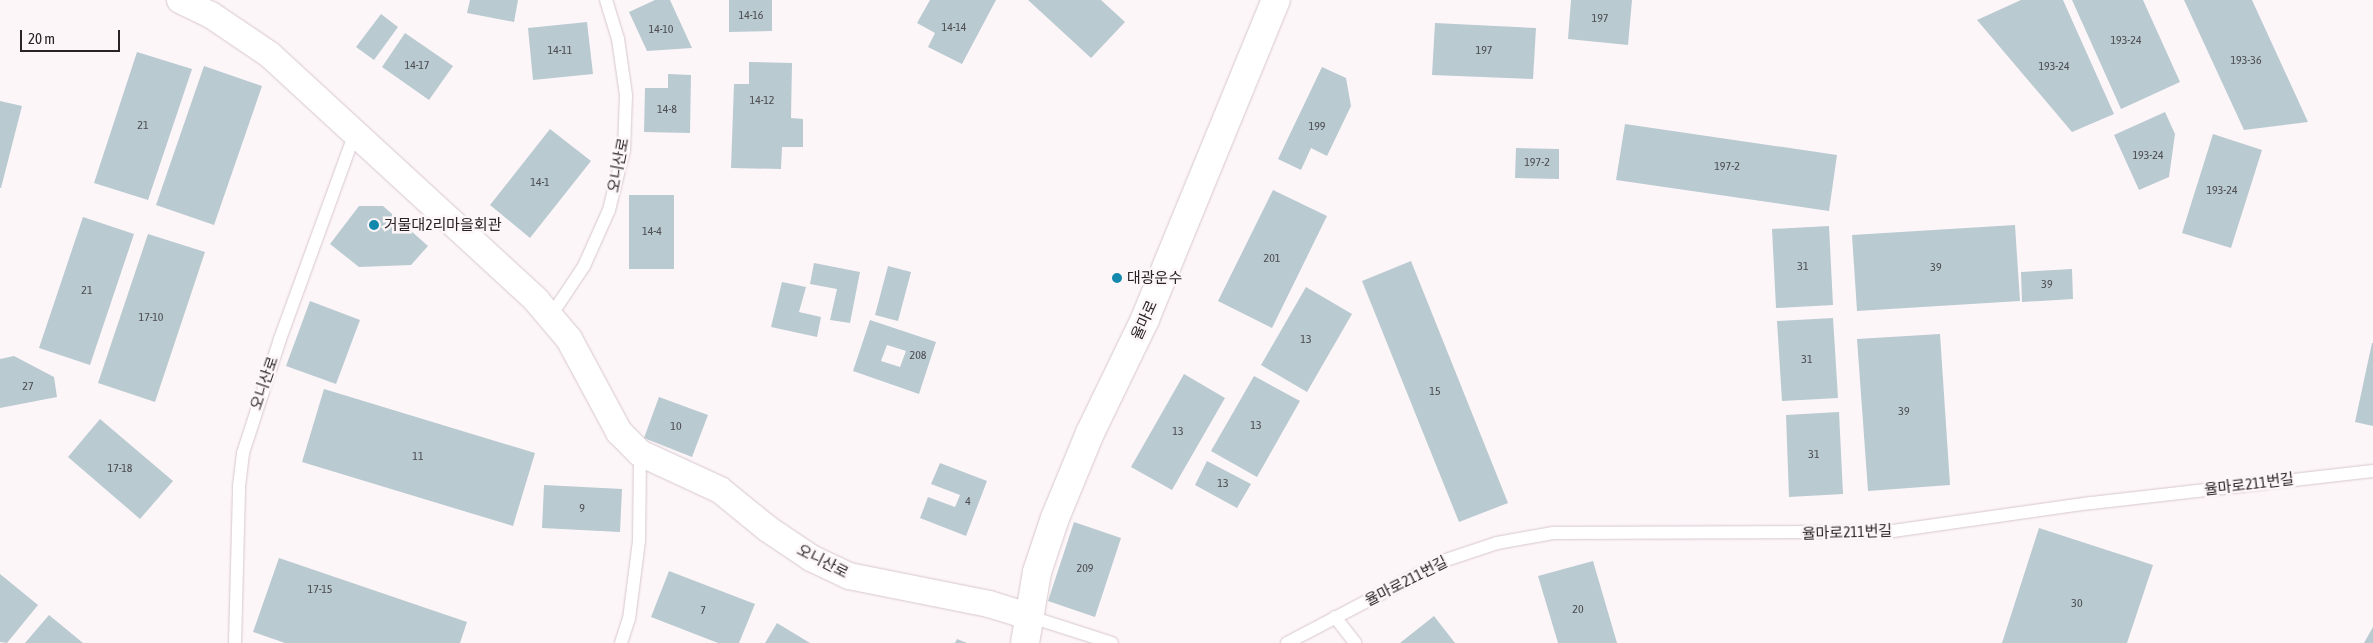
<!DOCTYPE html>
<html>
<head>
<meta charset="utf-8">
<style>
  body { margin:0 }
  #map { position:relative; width:2373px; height:643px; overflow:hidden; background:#fdf6f9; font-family:"Asap Condensed","Noto Sans KR",sans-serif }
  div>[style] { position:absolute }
  .building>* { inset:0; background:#b9cad1 }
  .roads { filter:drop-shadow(0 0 1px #d7c7cf) drop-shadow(0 0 1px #d7c7cf) }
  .lane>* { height:12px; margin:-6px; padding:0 6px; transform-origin:6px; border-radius:6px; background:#fff }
  .street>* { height:26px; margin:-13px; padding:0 13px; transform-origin:13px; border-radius:13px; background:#fff }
  .secondary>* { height:28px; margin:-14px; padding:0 14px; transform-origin:14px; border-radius:14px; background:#fff }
  .dots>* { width:14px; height:14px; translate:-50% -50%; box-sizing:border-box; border:2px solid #fdf6f9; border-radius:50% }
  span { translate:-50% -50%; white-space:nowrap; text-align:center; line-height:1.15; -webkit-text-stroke:5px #fdf6f9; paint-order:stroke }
  .number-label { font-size:12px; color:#4d4d51 }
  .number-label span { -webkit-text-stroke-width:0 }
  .street-label { font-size:15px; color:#292326 }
  .poi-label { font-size:15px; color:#292326 }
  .left { translate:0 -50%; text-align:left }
  .scale { position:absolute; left:20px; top:30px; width:100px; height:22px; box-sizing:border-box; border:2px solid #292326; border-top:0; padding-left:6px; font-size:15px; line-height:18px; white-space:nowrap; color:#292326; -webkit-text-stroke:4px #fdf6f9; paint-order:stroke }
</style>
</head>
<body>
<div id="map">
  <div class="building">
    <div style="clip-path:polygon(470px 0,518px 0,514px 22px,467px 13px)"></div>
    <div style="clip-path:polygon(655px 0,670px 0,692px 48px,647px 51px,629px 12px)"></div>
    <div style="clip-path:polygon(729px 0,772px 0,772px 31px,729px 32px)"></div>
    <div style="clip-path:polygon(930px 0,996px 0,962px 64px,928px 47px,935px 33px,917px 23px)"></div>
    <div style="clip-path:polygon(1028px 0,1101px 0,1125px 22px,1091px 58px)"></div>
    <div style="clip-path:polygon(1571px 0,1632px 0,1628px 45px,1568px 39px)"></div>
    <div style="clip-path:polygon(2021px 0,2063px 0,2114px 114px,2072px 132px,1977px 20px)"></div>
    <div style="clip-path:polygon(2072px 0,2143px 0,2180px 82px,2121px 109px)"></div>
    <div style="clip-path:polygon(2184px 0,2252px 0,2308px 122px,2244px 130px)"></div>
    <div style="clip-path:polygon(381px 14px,398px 27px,374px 60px,356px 47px)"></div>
    <div style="clip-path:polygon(587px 22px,593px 74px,533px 80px,528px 28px)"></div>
    <div style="clip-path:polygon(1435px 23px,1536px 28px,1533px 79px,1432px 75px)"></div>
    <div style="clip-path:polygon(405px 33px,453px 66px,429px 100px,382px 67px)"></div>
    <div style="clip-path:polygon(137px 52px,192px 69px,148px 200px,94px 183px)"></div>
    <div style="clip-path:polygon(749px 62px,792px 63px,791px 118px,803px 119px,803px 147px,782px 147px,781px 169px,731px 168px,734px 84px,749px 84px)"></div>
    <div style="clip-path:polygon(204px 66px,262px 86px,214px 225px,156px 205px)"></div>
    <div style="clip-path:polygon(1322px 67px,1346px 78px,1351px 106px,1327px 156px,1311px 148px,1301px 170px,1278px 159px)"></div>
    <div style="clip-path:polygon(668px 74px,691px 75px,690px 133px,644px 132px,645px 88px,668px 88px)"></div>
    <div style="clip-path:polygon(0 101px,22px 106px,1px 188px,0 188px)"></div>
    <div style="clip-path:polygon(2165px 112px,2175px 134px,2169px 177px,2139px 190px,2114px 135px)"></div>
    <div style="clip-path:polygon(1625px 124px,1837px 155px,1829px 211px,1616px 180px)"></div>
    <div style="clip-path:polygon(550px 129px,591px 161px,530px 238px,490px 205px)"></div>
    <div style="clip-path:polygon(2213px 134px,2262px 150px,2231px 248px,2182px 233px)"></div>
    <div style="clip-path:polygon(1516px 148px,1559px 149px,1559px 179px,1515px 178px)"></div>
    <div style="clip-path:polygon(1273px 190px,1327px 216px,1272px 328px,1218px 301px)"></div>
    <div style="clip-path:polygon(629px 195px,674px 195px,674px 269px,629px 269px)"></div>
    <div style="clip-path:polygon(359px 206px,383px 206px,428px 246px,411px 265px,359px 267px,330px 244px)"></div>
    <div style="clip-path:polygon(83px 217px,134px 234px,90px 365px,39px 348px)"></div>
    <div style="clip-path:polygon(2015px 225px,2020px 301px,1857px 311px,1852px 235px)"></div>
    <div style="clip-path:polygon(1829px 226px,1833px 305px,1776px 308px,1772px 229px)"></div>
    <div style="clip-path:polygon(148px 234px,205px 252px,155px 402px,98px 383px)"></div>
    <div style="clip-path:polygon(1411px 261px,1508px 503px,1459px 522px,1362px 281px)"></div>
    <div style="clip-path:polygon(814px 263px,860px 272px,850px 323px,830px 320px,837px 289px,810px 284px)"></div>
    <div style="clip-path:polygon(888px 266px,911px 272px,898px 321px,875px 315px)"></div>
    <div style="clip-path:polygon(2072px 269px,2073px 299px,2022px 302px,2021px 272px)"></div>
    <div style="clip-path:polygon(782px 282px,806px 287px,799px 312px,821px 317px,817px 337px,771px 327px)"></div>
    <div style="clip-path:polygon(1306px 287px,1352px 314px,1307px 392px,1261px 365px)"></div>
    <div style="clip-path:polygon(310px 301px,360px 320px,336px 384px,286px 366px)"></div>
    <div style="clip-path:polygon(1833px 318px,1838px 398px,1782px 401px,1777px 321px)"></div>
    <div style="clip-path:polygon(evenodd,870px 320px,936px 342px,919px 394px,853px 371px,870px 320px,887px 345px,906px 351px,900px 367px,881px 361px,887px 345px)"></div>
    <div style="clip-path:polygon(1940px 334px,1950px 485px,1868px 491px,1857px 339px)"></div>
    <div style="clip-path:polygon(2372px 343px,2373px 343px,2373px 426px,2355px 422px)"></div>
    <div style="clip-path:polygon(14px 356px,54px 377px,57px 397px,0 408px,0 359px)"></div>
    <div style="clip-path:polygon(1184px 374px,1225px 398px,1172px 490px,1131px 467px)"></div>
    <div style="clip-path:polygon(1254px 376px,1300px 401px,1257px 477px,1211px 451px)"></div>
    <div style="clip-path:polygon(324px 389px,535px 453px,513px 526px,302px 462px)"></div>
    <div style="clip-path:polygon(659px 397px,708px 415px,692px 457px,644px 438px)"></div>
    <div style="clip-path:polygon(1839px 412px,1843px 494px,1789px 497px,1786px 415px)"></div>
    <div style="clip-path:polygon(100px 419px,173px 481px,140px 519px,68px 457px)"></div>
    <div style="clip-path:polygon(1207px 461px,1251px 484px,1237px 508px,1195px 485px)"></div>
    <div style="clip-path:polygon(940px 463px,987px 481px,966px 536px,920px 518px,928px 497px,955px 507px,960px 495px,931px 484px)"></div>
    <div style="clip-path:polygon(544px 485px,622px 489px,620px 532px,542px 528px)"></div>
    <div style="clip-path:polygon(1074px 522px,1121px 538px,1095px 617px,1048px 601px)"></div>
    <div style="clip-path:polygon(2039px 528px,2153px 565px,2127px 643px,2002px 643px)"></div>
    <div style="clip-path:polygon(279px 558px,467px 622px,460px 643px,285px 643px,253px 632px)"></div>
    <div style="clip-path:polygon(1593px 561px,1617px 643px,1558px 643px,1538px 576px)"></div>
    <div style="clip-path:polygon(669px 571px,755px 604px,739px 643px,718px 643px,651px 617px)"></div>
    <div style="clip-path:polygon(0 574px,38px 605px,7px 643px,0 642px)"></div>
    <div style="clip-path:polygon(49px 615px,83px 643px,25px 643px)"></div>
    <div style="clip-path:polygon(1434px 616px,1455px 643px,1400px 643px)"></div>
    <div style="clip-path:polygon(777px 623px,810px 643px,765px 643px)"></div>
    <div style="clip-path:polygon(2373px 627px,2373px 643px,2364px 643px)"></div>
    <div style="clip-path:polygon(957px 639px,967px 643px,955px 643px)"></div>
  </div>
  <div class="roads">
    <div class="lane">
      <div style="left:550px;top:317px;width:61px;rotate:-56.3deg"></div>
      <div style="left:584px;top:266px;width:61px;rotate:-65.9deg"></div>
      <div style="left:609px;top:210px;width:62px;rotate:-76deg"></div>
      <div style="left:624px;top:150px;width:55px;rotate:-87.9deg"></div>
      <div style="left:626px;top:95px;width:57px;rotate:-98.1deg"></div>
      <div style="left:618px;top:39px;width:41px;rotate:-107.1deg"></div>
      <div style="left:1028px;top:616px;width:88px;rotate:17.8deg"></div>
      <div style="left:1335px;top:617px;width:33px;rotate:52deg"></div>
      <div style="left:235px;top:643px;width:157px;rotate:-88.5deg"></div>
      <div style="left:239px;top:486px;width:33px;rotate:-83deg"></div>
      <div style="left:243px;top:453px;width:120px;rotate:-72deg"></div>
      <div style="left:280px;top:339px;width:216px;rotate:-70deg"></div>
      <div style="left:621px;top:643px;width:25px;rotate:-72deg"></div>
      <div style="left:629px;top:619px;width:79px;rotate:-82.7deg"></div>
      <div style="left:639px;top:541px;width:88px;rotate:-89.3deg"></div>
      <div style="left:1287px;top:643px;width:176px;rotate:-27.7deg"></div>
      <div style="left:1443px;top:561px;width:57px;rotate:-18.4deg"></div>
      <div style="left:1497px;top:543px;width:57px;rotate:-10.1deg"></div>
      <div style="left:1553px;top:533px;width:333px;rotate:-0.2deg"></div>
      <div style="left:1886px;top:532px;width:207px;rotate:-8.1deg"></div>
      <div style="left:2091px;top:503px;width:284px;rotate:-6.5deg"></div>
    </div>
    <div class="street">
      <div style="left:180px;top:0;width:34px;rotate:26deg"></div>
      <div style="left:211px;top:15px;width:71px;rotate:34.1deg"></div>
      <div style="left:270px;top:55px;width:362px;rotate:42.6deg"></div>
      <div style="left:536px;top:300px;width:51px;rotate:49.8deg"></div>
      <div style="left:569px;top:339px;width:106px;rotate:61.7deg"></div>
      <div style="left:619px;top:432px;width:30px;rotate:45deg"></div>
      <div style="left:640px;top:453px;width:88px;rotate:24.8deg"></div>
      <div style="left:720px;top:490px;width:62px;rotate:39.1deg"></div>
      <div style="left:768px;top:529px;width:52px;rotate:34deg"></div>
      <div style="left:811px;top:558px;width:42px;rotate:25.3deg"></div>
      <div style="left:849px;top:576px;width:143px;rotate:11.3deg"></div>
      <div style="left:989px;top:604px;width:41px;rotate:17.1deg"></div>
    </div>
    <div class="secondary">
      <div style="left:1025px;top:643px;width:72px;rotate:-80.4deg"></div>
      <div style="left:1037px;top:572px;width:57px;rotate:-71.6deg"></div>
      <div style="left:1055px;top:518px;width:92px;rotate:-67.6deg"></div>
      <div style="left:1090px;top:433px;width:127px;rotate:-64.2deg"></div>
      <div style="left:1145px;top:319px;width:345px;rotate:-67.7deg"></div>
    </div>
  </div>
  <div class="dots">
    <div style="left:374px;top:225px;background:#1388ad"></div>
    <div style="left:1117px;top:278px;background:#1388ad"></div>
  </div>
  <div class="number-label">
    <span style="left:751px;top:16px">14-16</span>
    <span style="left:1600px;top:19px">197</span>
    <span style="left:954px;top:28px">14-14</span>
    <span style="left:661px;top:30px">14-10</span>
    <span style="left:2126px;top:41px">193-24</span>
    <span style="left:560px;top:51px">14-11</span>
    <span style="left:1484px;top:51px">197</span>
    <span style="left:2246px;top:61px">193-36</span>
    <span style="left:417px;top:66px">14-17</span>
    <span style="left:2054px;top:67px">193-24</span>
    <span style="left:762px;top:101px">14-12</span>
    <span style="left:667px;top:110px">14-8</span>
    <span style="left:143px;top:126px">21</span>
    <span style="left:1317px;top:127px">199</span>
    <span style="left:2148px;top:156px">193-24</span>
    <span style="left:1537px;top:163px">197-2</span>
    <span style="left:1727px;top:167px">197-2</span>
    <span style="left:540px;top:183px">14-1</span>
    <span style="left:2222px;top:191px">193-24</span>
    <span style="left:652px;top:232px">14-4</span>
    <span style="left:1272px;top:259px">201</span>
    <span style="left:1803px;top:267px">31</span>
    <span style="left:1936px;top:268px">39</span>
    <span style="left:2047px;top:285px">39</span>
    <span style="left:87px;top:291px">21</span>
    <span style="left:151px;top:318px">17-10</span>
    <span style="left:1306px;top:340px">13</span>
    <span style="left:918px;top:356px">208</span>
    <span style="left:1807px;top:360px">31</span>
    <span style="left:28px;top:387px">27</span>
    <span style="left:1435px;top:392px">15</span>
    <span style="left:1904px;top:412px">39</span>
    <span style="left:1256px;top:426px">13</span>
    <span style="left:676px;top:427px">10</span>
    <span style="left:1178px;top:432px">13</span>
    <span style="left:1814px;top:455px">31</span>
    <span style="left:418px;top:457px">11</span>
    <span style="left:120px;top:469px">17-18</span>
    <span style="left:1223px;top:484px">13</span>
    <span style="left:968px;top:502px">4</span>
    <span style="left:582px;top:509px">9</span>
    <span style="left:1085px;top:569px">209</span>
    <span style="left:320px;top:590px">17-15</span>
    <span style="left:2077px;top:604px">30</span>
    <span style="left:1578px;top:610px">20</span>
    <span style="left:703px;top:611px">7</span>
  </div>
  <div class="street-label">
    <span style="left:618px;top:165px;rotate:-79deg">오니산로</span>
    <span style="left:1144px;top:320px;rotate:-66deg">율마로</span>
    <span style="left:264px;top:383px;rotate:-71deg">오니산로</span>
    <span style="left:2249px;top:484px;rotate:-7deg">율마로211번길</span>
    <span style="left:1847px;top:532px;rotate:-2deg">율마로211번길</span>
    <span style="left:823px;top:561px;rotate:27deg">오니산로</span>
    <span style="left:1406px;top:581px;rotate:-27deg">율마로211번길</span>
  </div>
  <div class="poi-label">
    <span class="left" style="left:384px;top:225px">거물대2리마을회관</span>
    <span class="left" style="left:1127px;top:278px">대광운수</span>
  </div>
  <div class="scale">20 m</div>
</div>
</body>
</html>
